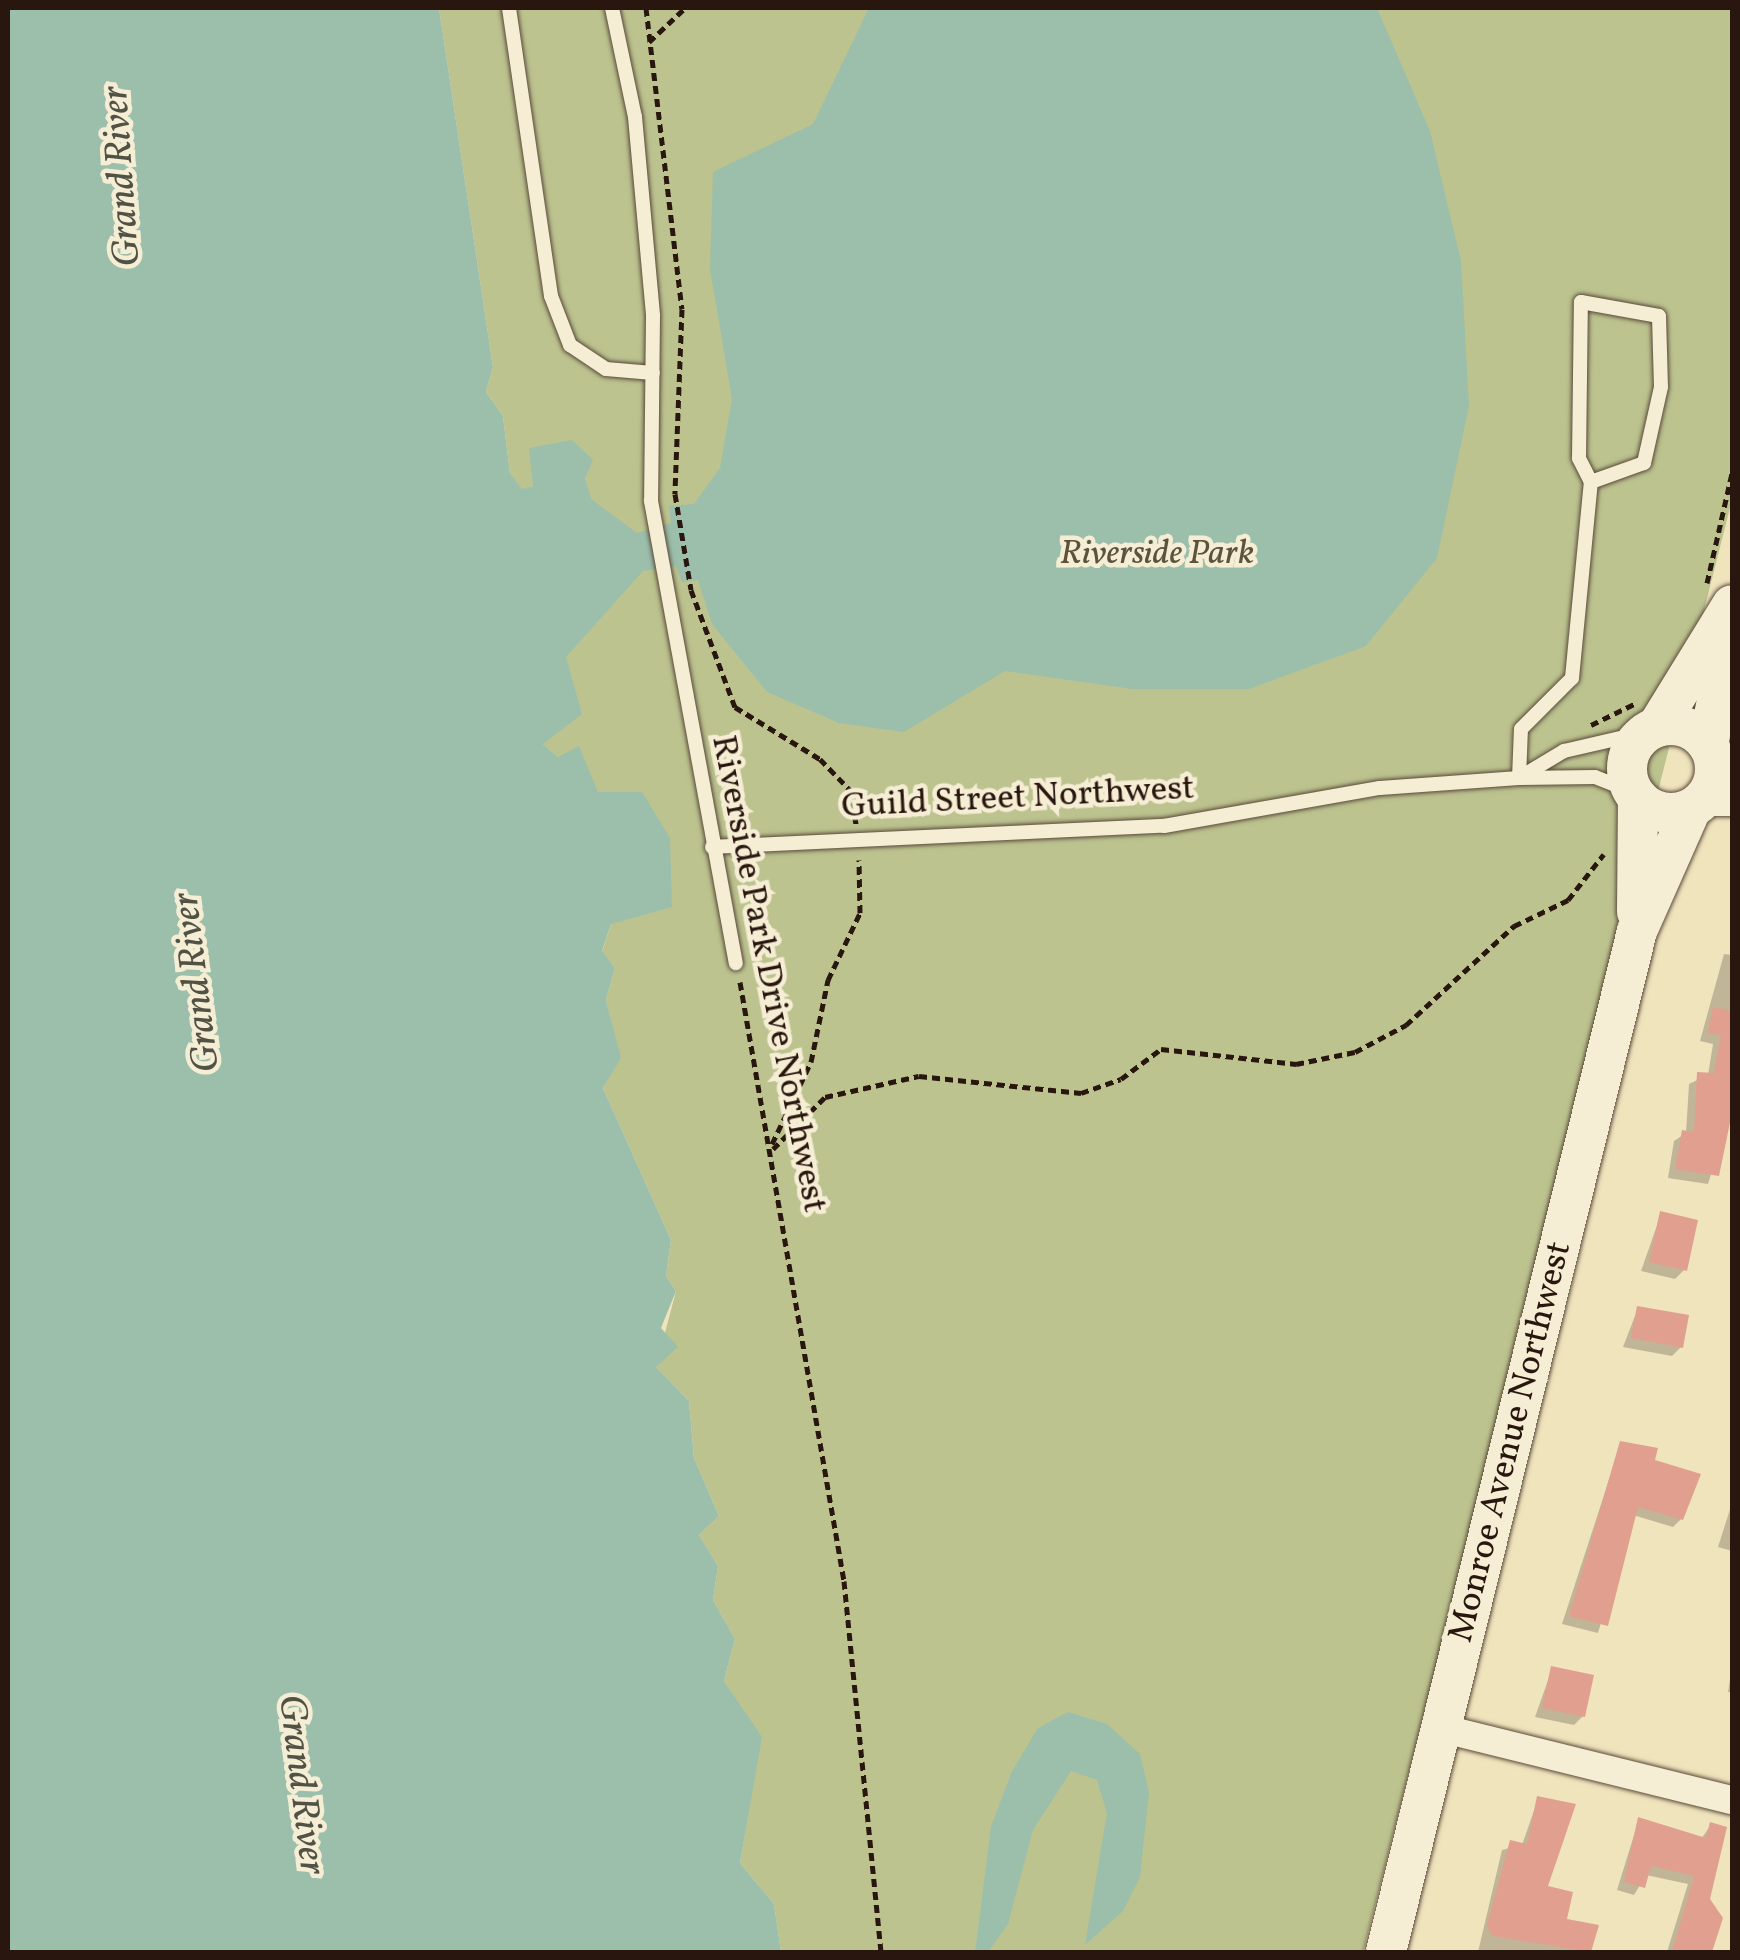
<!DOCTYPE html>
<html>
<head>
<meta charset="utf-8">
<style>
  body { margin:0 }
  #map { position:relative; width:1740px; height:1960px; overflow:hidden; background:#f0e4bd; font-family:Vollkorn,serif }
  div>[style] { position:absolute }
  .green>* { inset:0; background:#bcc38f }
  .water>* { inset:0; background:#9bbfab }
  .shadow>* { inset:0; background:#0003 }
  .building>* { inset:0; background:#e09f8f }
  .path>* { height:5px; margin-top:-2.5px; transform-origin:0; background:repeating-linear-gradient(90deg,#29170f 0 8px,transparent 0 13px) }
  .roads { filter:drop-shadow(0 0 2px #5b4a3a) drop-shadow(0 0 2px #5b4a3a) }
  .service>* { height:14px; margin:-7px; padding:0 7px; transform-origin:7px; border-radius:7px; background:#f5edd4 }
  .minor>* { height:28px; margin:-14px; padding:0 14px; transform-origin:14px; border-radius:14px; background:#f5edd4 }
  .secondary>* { height:40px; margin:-20px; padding:0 20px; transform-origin:20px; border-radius:20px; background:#f5edd4 }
  .secondary>.ring { margin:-20px; padding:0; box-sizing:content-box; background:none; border:40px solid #f5edd4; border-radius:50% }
  span { translate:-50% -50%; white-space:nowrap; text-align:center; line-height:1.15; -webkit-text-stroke:9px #f5edd4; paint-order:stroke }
  .park-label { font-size:35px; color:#5c533c; font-style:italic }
  .street-label { font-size:35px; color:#29170f }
  .water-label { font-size:38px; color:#515246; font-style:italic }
  .frame { position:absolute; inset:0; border:10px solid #29170f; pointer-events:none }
</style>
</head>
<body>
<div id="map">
  <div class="green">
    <div style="clip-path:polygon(439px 8px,1732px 8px,1732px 500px,1363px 1952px,781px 1952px,774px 1904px,740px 1863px,761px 1737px,724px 1681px,735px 1639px,713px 1600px,718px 1566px,699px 1535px,719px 1516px,694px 1458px,689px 1401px,656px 1367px,676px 1291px,666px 1276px,671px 1240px,603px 1088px,620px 1058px,606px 1000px,615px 968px,602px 952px,611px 924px,598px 792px,543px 744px,590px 499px,585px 478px,533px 467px,533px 486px,522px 490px,510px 473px,503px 416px,486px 392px,493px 367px)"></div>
  </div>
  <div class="water">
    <div style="clip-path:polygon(8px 8px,439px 8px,493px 367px,486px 392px,503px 416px,510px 473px,522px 489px,533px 486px,529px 448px,572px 440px,593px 460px,585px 478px,591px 499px,637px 533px,671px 523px,669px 506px,694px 504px,720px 468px,732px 399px,710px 269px,713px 172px,813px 124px,869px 8px,1377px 8px,1430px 131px,1461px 261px,1469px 406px,1437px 558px,1366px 646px,1249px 689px,1132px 689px,1005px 671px,904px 732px,839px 723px,767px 692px,712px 624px,698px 580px,682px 582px,676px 566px,643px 571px,566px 657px,582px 714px,543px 744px,558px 757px,579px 746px,598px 792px,642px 792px,670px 838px,672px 907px,611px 924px,602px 951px,615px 968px,606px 1000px,621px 1058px,603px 1088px,671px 1240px,666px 1276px,676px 1291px,661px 1328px,678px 1347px,656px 1367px,689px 1401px,694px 1458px,719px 1516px,699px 1535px,718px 1566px,713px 1600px,735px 1639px,724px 1681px,762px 1737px,740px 1863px,774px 1904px,781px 1952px,8px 1952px)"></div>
    <div style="clip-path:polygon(1068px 1712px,1107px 1724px,1140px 1754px,1149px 1792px,1140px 1877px,1123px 1911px,1085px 1945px,1107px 1813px,1097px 1780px,1071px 1771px,1033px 1830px,1008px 1924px,988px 1952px,975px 1952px,991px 1827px,1012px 1771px,1038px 1728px)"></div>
  </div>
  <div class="shadow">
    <div style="clip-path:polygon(1724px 954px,1732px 955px,1732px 1108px,1708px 1184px,1668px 1178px,1674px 1141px,1686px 1133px,1689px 1084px,1708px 1075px,1713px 1044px,1700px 1041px)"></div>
    <div style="clip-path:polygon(1661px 1214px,1684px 1270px,1675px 1279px,1641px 1271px)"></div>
    <div style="clip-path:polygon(1638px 1308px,1681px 1347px,1672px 1356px,1623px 1347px)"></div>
    <div style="clip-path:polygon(1621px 1443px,1652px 1462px,1681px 1519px,1673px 1527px,1633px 1515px,1598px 1633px,1562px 1624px)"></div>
    <div style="clip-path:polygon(1732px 1503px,1732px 1551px,1718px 1547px)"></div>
    <div style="clip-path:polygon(1732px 1667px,1732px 1693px,1728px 1692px)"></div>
    <div style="clip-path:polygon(1552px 1669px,1583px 1716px,1574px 1725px,1535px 1717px)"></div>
    <div style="clip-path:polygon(1538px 1799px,1544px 1888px,1564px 1921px,1596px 1927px,1588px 1952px,1478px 1952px,1502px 1850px,1522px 1845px)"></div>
    <div style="clip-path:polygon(1639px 1819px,1701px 1839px,1711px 1825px,1707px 1899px,1720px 1918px,1709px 1952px,1667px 1952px,1688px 1884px,1646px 1875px,1634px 1895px,1617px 1890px)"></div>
  </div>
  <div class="building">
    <div style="clip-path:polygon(1713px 1007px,1732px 1011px,1732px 1113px,1719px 1176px,1675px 1169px,1682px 1130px,1694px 1132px,1697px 1072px,1714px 1073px,1721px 1035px,1708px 1033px)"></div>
    <div style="clip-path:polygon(1660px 1211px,1698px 1220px,1687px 1271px,1649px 1262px)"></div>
    <div style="clip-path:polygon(1637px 1306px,1689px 1315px,1683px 1348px,1631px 1338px)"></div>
    <div style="clip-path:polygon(1620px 1441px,1658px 1448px,1655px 1460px,1701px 1474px,1683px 1520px,1638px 1507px,1608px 1626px,1569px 1616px)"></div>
    <div style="clip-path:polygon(1551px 1666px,1594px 1675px,1585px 1717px,1542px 1708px)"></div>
    <div style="clip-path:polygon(1537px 1796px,1576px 1804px,1548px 1886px,1573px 1892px,1567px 1919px,1599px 1925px,1591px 1952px,1492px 1936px,1487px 1925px,1510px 1840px,1527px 1844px)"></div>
    <div style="clip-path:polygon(1638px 1817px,1706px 1838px,1710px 1822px,1727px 1827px,1710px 1899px,1723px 1918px,1712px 1952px,1672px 1952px,1694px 1876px,1651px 1866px,1645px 1888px,1624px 1882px)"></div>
  </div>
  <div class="path">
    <div style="left:646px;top:8px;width:303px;rotate:83.2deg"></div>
    <div style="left:682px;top:309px;width:185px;rotate:92.2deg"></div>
    <div style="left:675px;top:494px;width:97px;rotate:80.5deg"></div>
    <div style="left:691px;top:590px;width:125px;rotate:69.4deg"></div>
    <div style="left:735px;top:707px;width:100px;rotate:31.5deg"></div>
    <div style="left:820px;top:759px;width:43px;rotate:45.9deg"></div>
    <div style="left:850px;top:790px;width:35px;rotate:80deg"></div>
    <div style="left:649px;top:42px;width:50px;rotate:-43.4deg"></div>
    <div style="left:1707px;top:583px;width:113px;rotate:-77.2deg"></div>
    <div style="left:1591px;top:725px;width:48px;rotate:-26deg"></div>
    <div style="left:740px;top:982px;width:608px;rotate:80.15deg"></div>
    <div style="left:844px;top:1581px;width:373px;rotate:84.3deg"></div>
    <div style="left:772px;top:1144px;width:91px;rotate:-64.6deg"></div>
    <div style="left:811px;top:1062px;width:84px;rotate:-78.3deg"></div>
    <div style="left:828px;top:980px;width:74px;rotate:-64.5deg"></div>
    <div style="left:860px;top:913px;width:53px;rotate:-91.1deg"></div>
    <div style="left:773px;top:1149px;width:74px;rotate:-45deg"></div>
    <div style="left:825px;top:1097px;width:96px;rotate:-12.6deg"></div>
    <div style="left:919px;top:1076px;width:163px;rotate:6deg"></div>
    <div style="left:1081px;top:1093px;width:42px;rotate:-19.3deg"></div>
    <div style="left:1121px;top:1079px;width:50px;rotate:-36.9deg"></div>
    <div style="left:1161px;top:1049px;width:136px;rotate:6.3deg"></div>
    <div style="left:1296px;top:1064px;width:60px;rotate:-11.5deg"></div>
    <div style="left:1355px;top:1052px;width:58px;rotate:-27.9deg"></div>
    <div style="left:1406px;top:1025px;width:147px;rotate:-42.5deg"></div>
    <div style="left:1514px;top:926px;width:60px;rotate:-25.7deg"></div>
    <div style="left:1568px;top:900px;width:58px;rotate:-52deg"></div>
  </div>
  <div class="roads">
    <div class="service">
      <div style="left:509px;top:8px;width:291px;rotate:81.7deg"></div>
      <div style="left:551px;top:296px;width:53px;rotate:68.8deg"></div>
      <div style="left:570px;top:345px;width:43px;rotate:33.7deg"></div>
      <div style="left:606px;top:369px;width:47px;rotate:4.9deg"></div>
      <div style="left:612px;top:8px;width:111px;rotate:78.1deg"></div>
      <div style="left:635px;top:117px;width:200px;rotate:84.8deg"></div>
      <div style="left:653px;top:316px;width:185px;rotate:90.6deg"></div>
      <div style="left:651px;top:501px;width:470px;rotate:79.6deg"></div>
      <div style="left:1581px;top:302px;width:79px;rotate:10.2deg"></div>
      <div style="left:1659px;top:316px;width:71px;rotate:88.4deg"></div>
      <div style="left:1661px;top:387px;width:78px;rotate:102.6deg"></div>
      <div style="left:1644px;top:463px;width:56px;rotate:160.3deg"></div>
      <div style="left:1591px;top:482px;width:27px;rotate:-117deg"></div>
      <div style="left:1579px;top:458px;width:156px;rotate:-89.3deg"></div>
      <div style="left:1524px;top:775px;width:47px;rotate:-31deg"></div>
      <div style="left:1564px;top:751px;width:84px;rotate:-13deg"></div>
      <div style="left:1519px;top:778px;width:49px;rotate:-87.7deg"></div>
      <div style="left:1521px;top:729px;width:72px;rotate:-45deg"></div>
      <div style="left:1572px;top:678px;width:197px;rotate:-84.5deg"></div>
      <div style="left:712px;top:847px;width:452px;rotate:-2.7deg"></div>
      <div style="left:1164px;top:826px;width:219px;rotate:-10deg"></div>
      <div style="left:1380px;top:788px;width:139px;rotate:-4.1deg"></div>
      <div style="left:1519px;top:778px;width:76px;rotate:-0.8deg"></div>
      <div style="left:1595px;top:777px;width:41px;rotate:21.5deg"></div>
    </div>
    <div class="minor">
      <div style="left:1701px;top:802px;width:31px"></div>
      <div style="left:1440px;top:1728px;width:301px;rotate:13.9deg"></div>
    </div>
    <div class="secondary">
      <div class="ring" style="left:1627px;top:725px;width:48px;height:48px"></div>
      <div style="left:1657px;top:727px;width:143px;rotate:-58.4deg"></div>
      <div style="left:1708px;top:745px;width:111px;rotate:-78.6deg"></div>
      <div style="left:1637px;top:912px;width:114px;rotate:-89.5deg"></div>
      <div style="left:1386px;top:1952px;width:1051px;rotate:-76.19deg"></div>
      <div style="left:1637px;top:931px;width:133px;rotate:-66.1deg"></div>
    </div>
  </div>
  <div class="park-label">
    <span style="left:1157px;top:554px">Riverside Park</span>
  </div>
  <div class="street-label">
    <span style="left:1018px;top:798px;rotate:-3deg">Guild Street Northwest</span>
    <span style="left:768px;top:974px;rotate:79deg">Riverside Park Drive Northwest</span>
    <span style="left:1511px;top:1442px;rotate:-76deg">Monroe Avenue Northwest</span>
  </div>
  <div class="water-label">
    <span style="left:123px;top:176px;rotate:-94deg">Grand River</span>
    <span style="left:198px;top:982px;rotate:-97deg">Grand River</span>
    <span style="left:300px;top:1785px;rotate:83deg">Grand River</span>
  </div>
  <div class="frame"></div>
</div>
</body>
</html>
